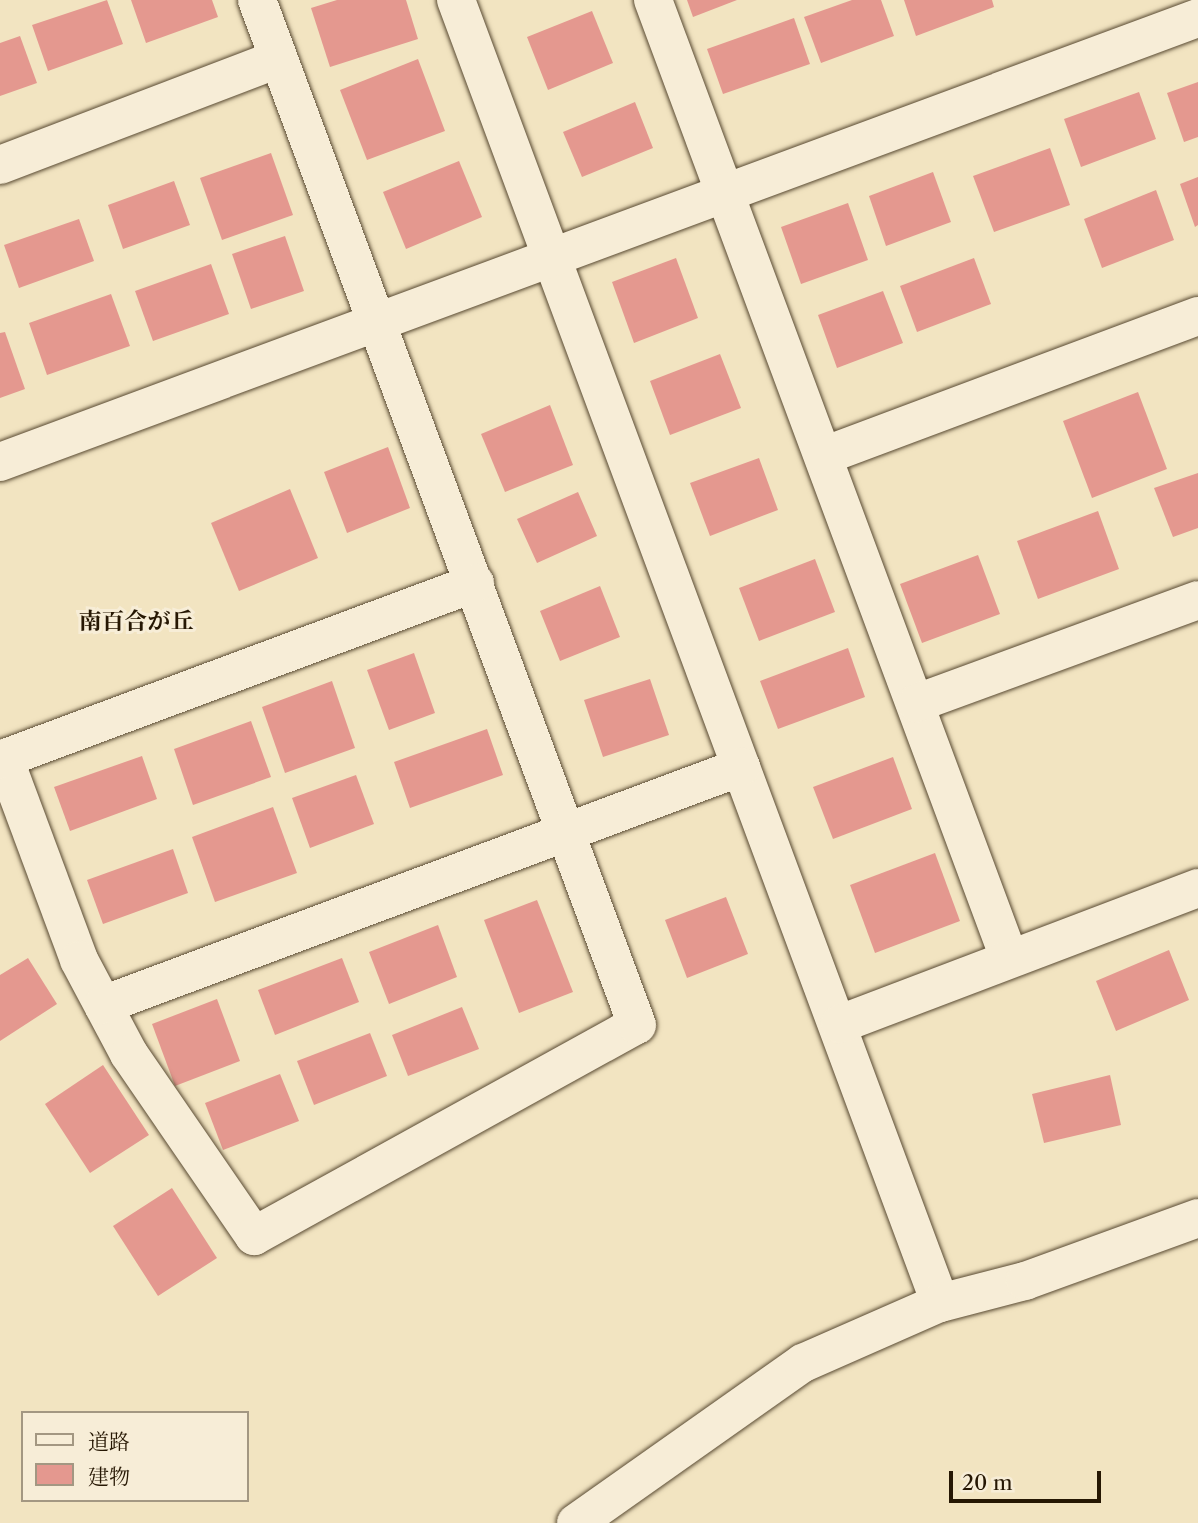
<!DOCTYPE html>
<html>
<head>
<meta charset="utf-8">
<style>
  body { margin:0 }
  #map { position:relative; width:1198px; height:1523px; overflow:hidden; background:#f2e4c1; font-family:"Libre Caslon Text","Noto Serif JP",serif }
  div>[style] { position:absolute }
  .building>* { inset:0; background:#e4988f }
  .roads { filter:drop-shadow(0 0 2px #594a32) drop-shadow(0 0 2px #594a32) }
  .minor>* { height:38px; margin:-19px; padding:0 19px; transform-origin:19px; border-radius:19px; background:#f7edd7 }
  span { translate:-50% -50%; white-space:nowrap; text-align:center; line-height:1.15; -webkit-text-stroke:6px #f7edd7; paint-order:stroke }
  .quarter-label { font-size:23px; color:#261703; font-weight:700 }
  .legend { position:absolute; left:21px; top:1411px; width:228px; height:91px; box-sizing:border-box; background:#f7edd7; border:2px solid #a39782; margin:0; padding:9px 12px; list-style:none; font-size:21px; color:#261703 }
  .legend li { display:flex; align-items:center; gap:14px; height:35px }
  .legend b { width:35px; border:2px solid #a39782 }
  .scale { position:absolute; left:949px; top:1471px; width:152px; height:32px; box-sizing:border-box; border:4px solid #261703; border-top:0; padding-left:9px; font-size:21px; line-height:24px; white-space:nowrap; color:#261703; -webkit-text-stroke:5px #f7edd7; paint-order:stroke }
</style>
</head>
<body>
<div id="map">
  <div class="building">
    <div style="clip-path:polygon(107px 0,123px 44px,48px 71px,32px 25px)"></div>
    <div style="clip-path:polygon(131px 0,212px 0,218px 17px,146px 43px)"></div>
    <div style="clip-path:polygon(337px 0,406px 0,418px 39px,330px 67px,311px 8px)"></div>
    <div style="clip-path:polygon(687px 0,737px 0,693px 17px)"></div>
    <div style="clip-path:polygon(852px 0,881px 0,894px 36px,821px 63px,804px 17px)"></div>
    <div style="clip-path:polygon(904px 0,992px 0,994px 7px,916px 36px)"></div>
    <div style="clip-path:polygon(592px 11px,613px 63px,548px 90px,527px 37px)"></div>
    <div style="clip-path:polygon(794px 18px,810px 64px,723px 94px,707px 49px)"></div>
    <div style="clip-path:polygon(20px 36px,37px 83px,0 96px,0 43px)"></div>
    <div style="clip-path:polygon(418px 59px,445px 131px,367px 160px,340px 90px)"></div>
    <div style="clip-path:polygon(1198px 82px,1198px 137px,1184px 142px,1167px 93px)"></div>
    <div style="clip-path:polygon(1139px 92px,1156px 139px,1081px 167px,1064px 119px)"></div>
    <div style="clip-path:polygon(635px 102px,653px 148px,582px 177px,563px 132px)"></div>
    <div style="clip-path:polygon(1050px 148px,1070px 205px,994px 232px,973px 176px)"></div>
    <div style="clip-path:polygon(271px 153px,293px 215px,222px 240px,200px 178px)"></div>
    <div style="clip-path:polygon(459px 161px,482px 217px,406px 249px,383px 192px)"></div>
    <div style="clip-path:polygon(933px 172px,951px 222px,886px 246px,869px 196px)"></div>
    <div style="clip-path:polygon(1198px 177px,1198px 225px,1195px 227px,1180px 184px)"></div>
    <div style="clip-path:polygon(174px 181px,190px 225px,123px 249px,108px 205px)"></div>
    <div style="clip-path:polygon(1156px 190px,1174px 240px,1102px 268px,1084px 219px)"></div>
    <div style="clip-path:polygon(848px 203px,868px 260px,801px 284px,781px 227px)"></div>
    <div style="clip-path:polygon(79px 219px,94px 261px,19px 288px,4px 245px)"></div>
    <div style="clip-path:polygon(285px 236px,304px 291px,251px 309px,232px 254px)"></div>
    <div style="clip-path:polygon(676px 258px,698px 318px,634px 343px,612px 282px)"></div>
    <div style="clip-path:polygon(974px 258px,991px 304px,917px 332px,900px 286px)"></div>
    <div style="clip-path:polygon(211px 264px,229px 314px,153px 341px,135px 291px)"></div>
    <div style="clip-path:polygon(883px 291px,903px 343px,837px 368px,818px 315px)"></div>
    <div style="clip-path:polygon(111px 294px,130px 346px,47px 375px,29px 323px)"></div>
    <div style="clip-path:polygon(5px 332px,25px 389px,0 398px,0 333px)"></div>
    <div style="clip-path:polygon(720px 354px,741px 408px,670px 435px,650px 381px)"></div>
    <div style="clip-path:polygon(1138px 392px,1167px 469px,1092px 498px,1063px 421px)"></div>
    <div style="clip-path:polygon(550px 405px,573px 465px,505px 492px,481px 434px)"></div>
    <div style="clip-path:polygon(388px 447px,410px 508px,347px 533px,324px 472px)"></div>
    <div style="clip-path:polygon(759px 458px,778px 510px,710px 536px,690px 483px)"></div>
    <div style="clip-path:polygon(1198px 473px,1198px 528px,1173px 537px,1154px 488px)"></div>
    <div style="clip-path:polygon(290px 489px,318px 558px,239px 591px,211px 523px)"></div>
    <div style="clip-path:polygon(578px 492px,597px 536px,537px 563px,517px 519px)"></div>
    <div style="clip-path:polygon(1098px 511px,1119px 569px,1038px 599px,1017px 541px)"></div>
    <div style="clip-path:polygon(978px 555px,1000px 614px,922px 643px,900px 584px)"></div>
    <div style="clip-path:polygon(815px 559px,835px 612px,759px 641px,739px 588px)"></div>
    <div style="clip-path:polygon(600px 586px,620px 637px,560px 661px,540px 611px)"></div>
    <div style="clip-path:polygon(848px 648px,865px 697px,778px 729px,760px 681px)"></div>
    <div style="clip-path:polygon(414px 653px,435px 713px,389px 730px,367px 670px)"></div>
    <div style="clip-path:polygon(650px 679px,669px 735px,603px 757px,584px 700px)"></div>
    <div style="clip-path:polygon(332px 681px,355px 748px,285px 773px,262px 707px)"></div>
    <div style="clip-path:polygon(251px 721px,271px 777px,193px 805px,174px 749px)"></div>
    <div style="clip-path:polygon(487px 729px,503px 775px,410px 808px,394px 762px)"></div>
    <div style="clip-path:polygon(142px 756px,157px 799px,70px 831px,54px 787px)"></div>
    <div style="clip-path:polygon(893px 757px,912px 809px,833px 839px,813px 787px)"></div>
    <div style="clip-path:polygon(356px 775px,374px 824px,310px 848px,292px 798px)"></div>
    <div style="clip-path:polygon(273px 807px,297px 873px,215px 902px,192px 837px)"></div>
    <div style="clip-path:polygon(173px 849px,188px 893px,103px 924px,87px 880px)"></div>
    <div style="clip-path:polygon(935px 853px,960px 921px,875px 953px,850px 885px)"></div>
    <div style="clip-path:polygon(726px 897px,748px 954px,687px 978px,665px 920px)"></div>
    <div style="clip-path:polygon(537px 900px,573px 992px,519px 1013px,484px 920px)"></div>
    <div style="clip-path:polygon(438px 925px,457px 977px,389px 1004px,369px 952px)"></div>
    <div style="clip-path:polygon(1169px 950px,1189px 1000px,1116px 1031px,1096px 981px)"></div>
    <div style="clip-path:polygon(28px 958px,57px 1004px,0 1041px,0 975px)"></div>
    <div style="clip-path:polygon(342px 958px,359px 1002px,275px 1035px,258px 990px)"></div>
    <div style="clip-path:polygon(217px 999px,240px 1061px,175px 1086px,152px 1024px)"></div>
    <div style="clip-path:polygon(462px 1007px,479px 1049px,408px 1076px,392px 1035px)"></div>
    <div style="clip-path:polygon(370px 1033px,387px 1076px,314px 1105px,297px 1061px)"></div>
    <div style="clip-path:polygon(103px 1065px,149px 1135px,90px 1173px,45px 1104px)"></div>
    <div style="clip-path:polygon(280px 1074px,299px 1121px,223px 1150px,205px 1103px)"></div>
    <div style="clip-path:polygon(1110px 1075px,1121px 1125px,1044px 1143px,1032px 1094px)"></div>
    <div style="clip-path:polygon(172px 1188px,217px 1258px,158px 1296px,113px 1226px)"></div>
  </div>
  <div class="roads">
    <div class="minor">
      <div style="left:456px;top:0;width:1390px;rotate:69.62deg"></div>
      <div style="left:653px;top:0;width:1022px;rotate:69.61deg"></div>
      <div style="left:0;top:165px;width:298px;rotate:-20.9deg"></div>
      <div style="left:826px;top:455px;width:397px;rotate:-20.5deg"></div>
      <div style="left:0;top:462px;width:1278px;rotate:-20.34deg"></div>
      <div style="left:917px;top:703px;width:299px;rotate:-20.1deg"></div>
      <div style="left:4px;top:758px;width:215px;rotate:69.6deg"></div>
      <div style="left:79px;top:960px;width:106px;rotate:62deg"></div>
      <div style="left:129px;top:1054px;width:221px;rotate:55.5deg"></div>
      <div style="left:254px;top:1236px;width:437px;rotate:-28.9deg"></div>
      <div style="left:637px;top:1025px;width:1093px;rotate:-110.34deg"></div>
      <div style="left:0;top:760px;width:507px;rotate:-20.44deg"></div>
      <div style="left:103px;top:1005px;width:681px;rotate:-20.46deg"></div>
      <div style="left:840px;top:1024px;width:383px;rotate:-20.8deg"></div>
      <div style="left:576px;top:1523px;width:278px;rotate:-35.2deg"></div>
      <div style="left:803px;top:1363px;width:150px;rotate:-23.7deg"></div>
      <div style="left:940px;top:1303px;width:88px;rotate:-14.5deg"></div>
      <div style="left:1025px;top:1281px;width:184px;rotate:-20deg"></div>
    </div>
  </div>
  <div class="quarter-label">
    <span style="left:136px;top:621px">南百合が丘</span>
  </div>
  <ul class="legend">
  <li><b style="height:9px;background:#f7edd7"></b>道路</li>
  <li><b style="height:19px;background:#e4988f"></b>建物</li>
  </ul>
  <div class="scale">20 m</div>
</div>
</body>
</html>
